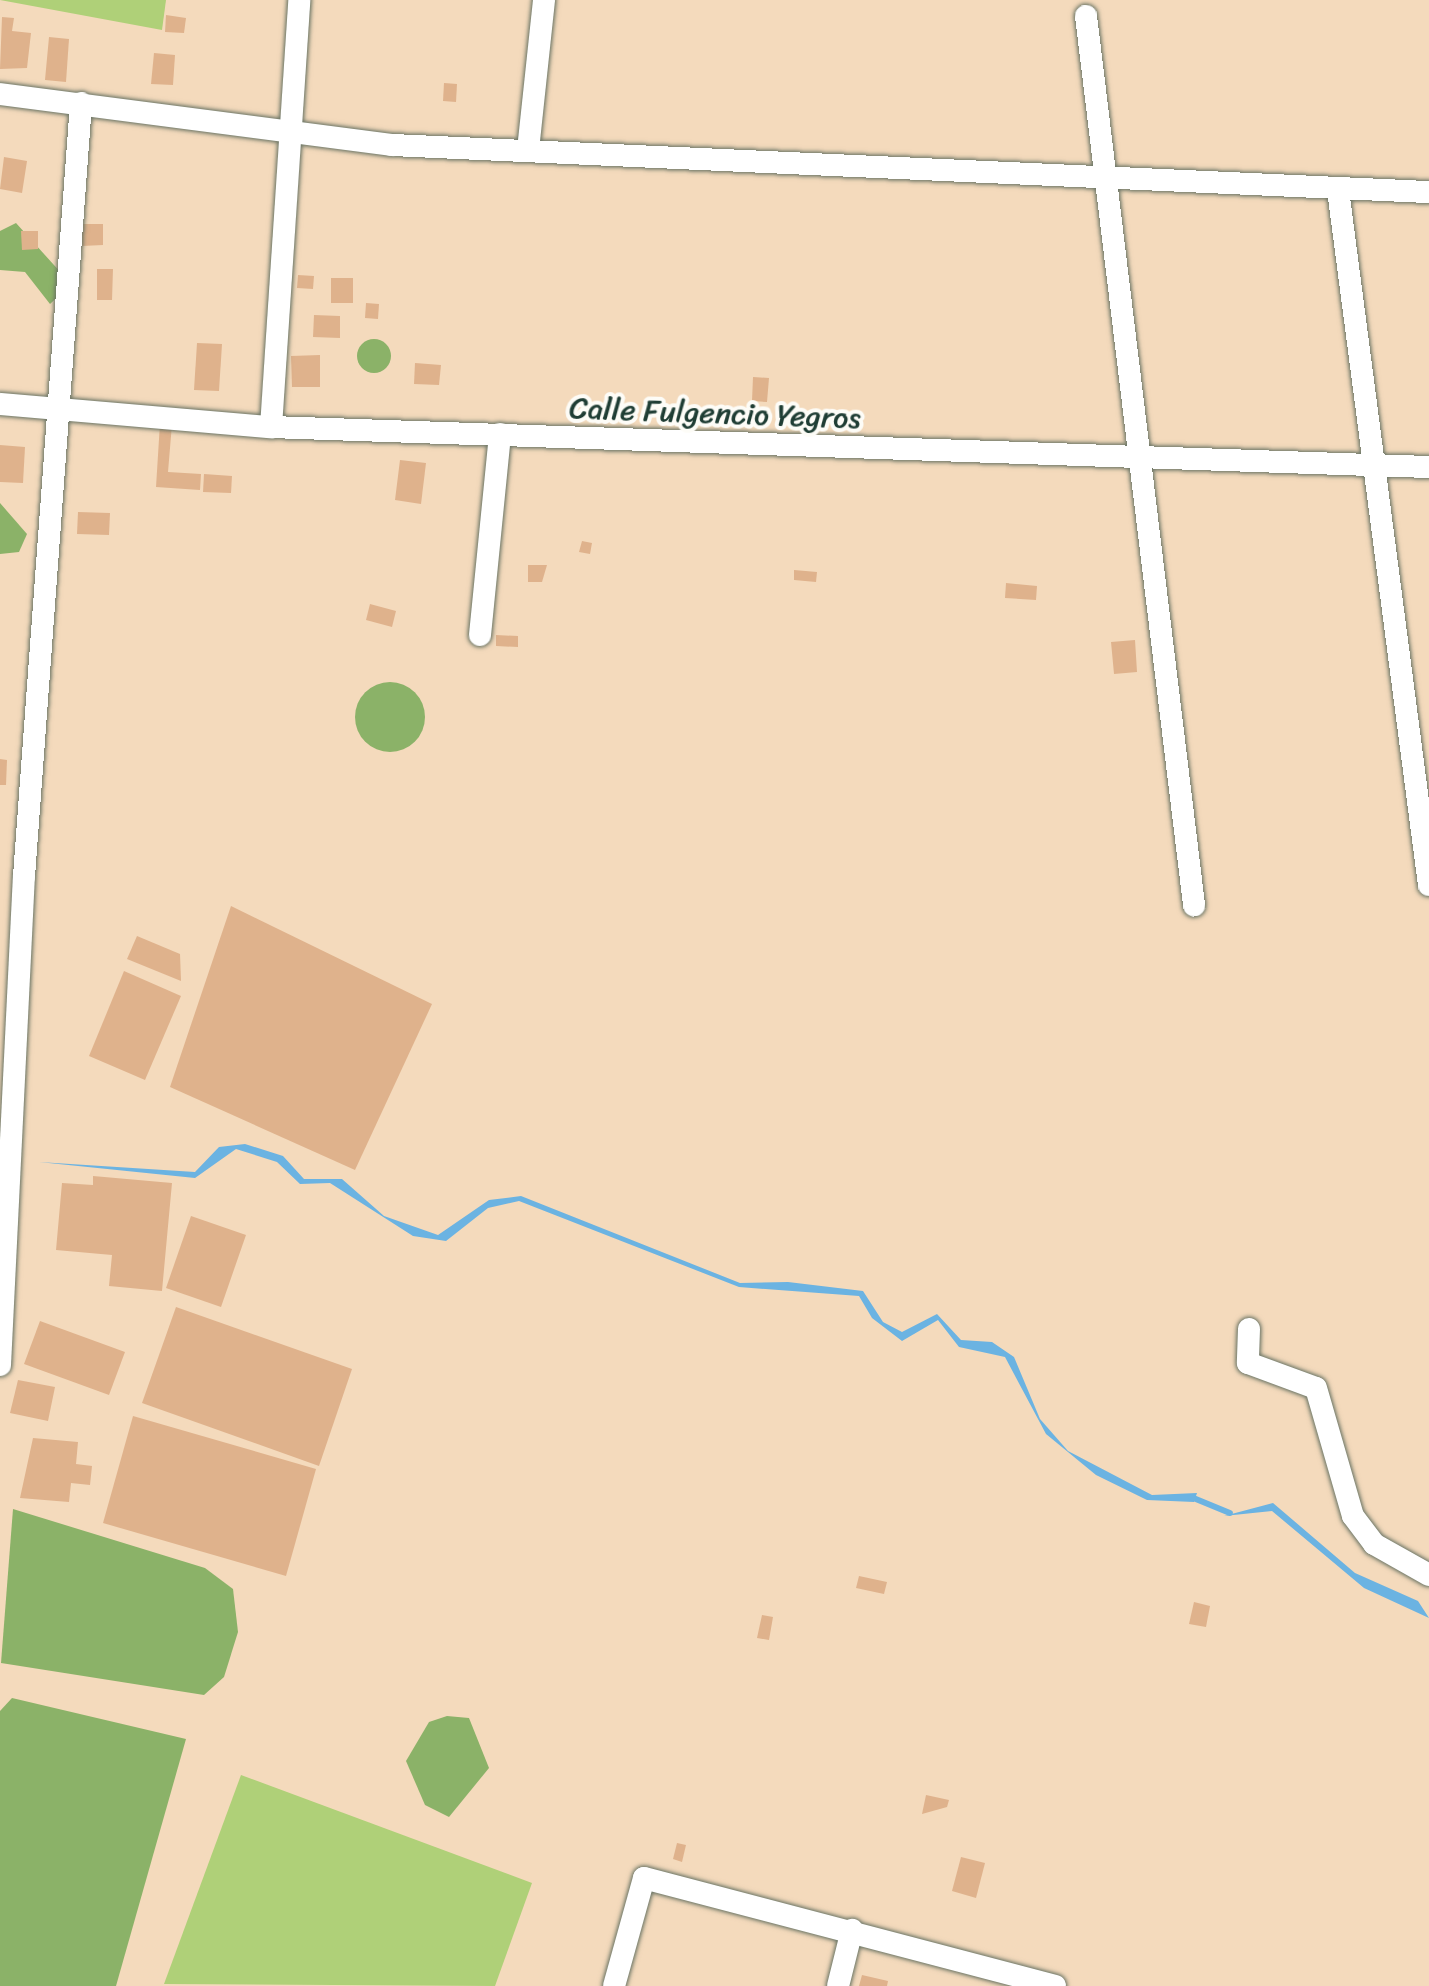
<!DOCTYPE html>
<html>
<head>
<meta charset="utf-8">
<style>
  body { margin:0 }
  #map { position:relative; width:1429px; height:1986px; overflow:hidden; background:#f4dabc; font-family:Sriracha,sans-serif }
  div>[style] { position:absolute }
  .green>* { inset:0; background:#afd078 }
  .forest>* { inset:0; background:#8bb268 }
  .round { border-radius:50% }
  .water>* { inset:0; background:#6bb3e2 }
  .stream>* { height:6px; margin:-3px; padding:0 3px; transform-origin:3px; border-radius:3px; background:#6bb3e2 }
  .building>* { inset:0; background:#dfb28c }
  .roads { filter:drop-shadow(0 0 2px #6a7464) drop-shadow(0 0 2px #6a7464) }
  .minor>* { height:22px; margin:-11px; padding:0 11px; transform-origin:11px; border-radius:11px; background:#fff }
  span { translate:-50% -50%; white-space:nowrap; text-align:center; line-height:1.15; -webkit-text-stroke:8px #fdfcf7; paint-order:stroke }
  .street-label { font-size:30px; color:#1f3d34 }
</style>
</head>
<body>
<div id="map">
  <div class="green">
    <div style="clip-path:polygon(0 0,166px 0,162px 30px)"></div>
    <div style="clip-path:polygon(241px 1775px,532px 1883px,495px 1986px,164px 1984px)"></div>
  </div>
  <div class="forest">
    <div style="clip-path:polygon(16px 223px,63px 275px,66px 289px,50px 304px,25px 272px,0 270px,0 231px)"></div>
    <div class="round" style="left:357px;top:339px;width:34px;height:34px"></div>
    <div style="clip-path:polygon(0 503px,27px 534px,19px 552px,0 554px)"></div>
    <div class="round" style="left:355px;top:682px;width:70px;height:70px"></div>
    <div style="clip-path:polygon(13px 1509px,205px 1568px,233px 1589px,238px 1632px,224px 1677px,204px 1695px,1px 1663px)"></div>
    <div style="clip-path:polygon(12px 1698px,186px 1739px,116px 1986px,0 1986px,0 1711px)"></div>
    <div style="clip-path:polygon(447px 1716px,469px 1718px,489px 1768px,449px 1817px,425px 1805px,406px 1761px,429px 1722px)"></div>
  </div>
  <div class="water">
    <div style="clip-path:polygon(245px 1144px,283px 1156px,304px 1179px,342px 1179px,384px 1216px,438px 1235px,489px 1200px,521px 1196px,740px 1283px,788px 1282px,863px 1291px,883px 1322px,902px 1332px,937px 1314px,961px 1340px,992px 1342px,1014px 1357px,1040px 1419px,1068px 1451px,1152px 1495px,1197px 1493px,1194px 1502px,1147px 1500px,1096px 1475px,1046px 1434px,1005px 1357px,959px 1347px,938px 1320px,902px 1341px,872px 1318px,859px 1296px,739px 1287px,519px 1201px,488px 1208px,446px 1241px,413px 1236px,330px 1183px,300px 1184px,277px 1162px,236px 1149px,195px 1178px,39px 1162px,195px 1172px,219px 1147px)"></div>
    <div style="clip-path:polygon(1273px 1503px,1355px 1573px,1418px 1601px,1429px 1618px,1364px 1588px,1272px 1511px,1224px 1516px)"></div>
  </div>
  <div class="stream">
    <div style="left:1191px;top:1497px;width:42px;rotate:22.3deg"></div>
  </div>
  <div class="building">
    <div style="clip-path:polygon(166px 15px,186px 18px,184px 33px,165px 32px)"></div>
    <div style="clip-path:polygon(2px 17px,14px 18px,12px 31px,31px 33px,27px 68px,0 69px)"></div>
    <div style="clip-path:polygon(49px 37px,69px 39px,66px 82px,45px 80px)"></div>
    <div style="clip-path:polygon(154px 53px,175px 55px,173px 85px,151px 84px)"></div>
    <div style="clip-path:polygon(444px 83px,457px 84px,456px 102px,443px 101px)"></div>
    <div style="clip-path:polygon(4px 157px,27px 161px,22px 193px,0 189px)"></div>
    <div style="clip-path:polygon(82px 224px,103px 224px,103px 245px,82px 246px)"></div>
    <div style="clip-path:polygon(21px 231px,38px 231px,38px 249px,22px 250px)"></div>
    <div style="clip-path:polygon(97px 269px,113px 269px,112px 300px,97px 300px)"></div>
    <div style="clip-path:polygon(298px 275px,314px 276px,313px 289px,297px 288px)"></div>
    <div style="clip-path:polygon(331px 278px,353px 278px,353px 303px,331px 303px)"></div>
    <div style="clip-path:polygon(366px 303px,379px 304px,378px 319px,365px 318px)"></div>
    <div style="clip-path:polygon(314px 315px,340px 316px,340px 338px,313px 337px)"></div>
    <div style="clip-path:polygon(197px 343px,222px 344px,219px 391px,194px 390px)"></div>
    <div style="clip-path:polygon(320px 355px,320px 387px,292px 387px,291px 356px)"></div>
    <div style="clip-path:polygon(415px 363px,441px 365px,439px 385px,414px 384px)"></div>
    <div style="clip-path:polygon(753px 377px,769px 378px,767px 402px,752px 401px)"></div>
    <div style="clip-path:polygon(160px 423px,172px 424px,168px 472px,201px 474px,200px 490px,156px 487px)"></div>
    <div style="clip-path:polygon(0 445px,25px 447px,23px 483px,0 482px)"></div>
    <div style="clip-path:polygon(400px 460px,426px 463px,421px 504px,395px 500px)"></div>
    <div style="clip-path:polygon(204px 474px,232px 476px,231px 493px,203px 492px)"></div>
    <div style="clip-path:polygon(78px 512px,110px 513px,109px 535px,77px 534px)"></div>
    <div style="clip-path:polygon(582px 541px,592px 543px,590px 554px,579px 552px)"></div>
    <div style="clip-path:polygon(528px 565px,547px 565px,542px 582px,528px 582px)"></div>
    <div style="clip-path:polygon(794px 570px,817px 572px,816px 582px,794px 580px)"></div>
    <div style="clip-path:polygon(1006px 583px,1037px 586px,1036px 600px,1005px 598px)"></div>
    <div style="clip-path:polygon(370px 604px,396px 611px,392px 627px,366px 620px)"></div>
    <div style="clip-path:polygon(496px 635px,518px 636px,518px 647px,496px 646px)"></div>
    <div style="clip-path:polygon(1135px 640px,1137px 672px,1114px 674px,1111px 642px)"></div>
    <div style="clip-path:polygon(0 759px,7px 760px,6px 785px,0 785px)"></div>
    <div style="clip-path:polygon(231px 906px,432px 1004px,355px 1170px,170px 1087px)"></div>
    <div style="clip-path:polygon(137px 936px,180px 954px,181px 981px,127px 959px)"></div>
    <div style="clip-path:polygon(124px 971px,181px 996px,145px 1080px,89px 1056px)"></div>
    <div style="clip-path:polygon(93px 1176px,172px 1183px,162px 1291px,109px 1286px,112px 1255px,56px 1250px,62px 1183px,93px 1185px)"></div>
    <div style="clip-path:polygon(191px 1216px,246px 1235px,221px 1307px,166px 1288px)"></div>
    <div style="clip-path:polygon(176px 1307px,352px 1369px,319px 1466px,142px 1403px)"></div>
    <div style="clip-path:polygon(40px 1321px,125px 1352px,109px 1395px,24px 1364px)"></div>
    <div style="clip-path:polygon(18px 1380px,55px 1387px,48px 1421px,10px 1413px)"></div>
    <div style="clip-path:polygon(133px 1416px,316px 1469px,286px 1576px,103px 1523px)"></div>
    <div style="clip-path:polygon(33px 1438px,78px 1442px,76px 1464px,92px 1466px,90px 1485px,71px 1483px,69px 1502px,20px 1498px)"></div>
    <div style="clip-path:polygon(859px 1576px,887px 1582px,884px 1594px,856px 1588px)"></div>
    <div style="clip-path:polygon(1194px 1602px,1210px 1606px,1206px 1627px,1189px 1624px)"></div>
    <div style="clip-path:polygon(762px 1615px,773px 1617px,769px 1640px,757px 1638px)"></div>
    <div style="clip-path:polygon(926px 1795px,949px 1800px,947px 1807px,922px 1814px)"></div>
    <div style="clip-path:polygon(677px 1843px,686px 1845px,682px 1862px,673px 1859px)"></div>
    <div style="clip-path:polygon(961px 1857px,985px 1863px,976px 1898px,952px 1891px)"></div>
    <div style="clip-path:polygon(862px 1975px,888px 1981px,887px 1986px,859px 1986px)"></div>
  </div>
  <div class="roads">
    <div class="minor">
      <div style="left:1086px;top:16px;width:896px;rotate:83.07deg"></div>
      <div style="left:0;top:94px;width:395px;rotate:7.4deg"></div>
      <div style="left:392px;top:145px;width:1038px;rotate:2.6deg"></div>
      <div style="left:528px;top:150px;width:151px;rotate:-83.9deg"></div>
      <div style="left:1338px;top:190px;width:701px;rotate:82.54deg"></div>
      <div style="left:0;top:404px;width:272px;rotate:4.9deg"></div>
      <div style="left:271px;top:427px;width:1159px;rotate:1.98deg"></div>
      <div style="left:271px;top:427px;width:428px;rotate:-86.2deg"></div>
      <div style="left:480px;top:635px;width:202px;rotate:-84.3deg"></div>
      <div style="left:1249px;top:1329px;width:34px;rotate:92deg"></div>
      <div style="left:1248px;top:1363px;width:72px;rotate:20.2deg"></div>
      <div style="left:1316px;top:1388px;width:133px;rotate:73.9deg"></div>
      <div style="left:1353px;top:1516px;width:35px;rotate:53deg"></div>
      <div style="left:1374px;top:1544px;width:63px;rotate:29.4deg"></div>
      <div style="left:0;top:1365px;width:490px;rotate:-87.2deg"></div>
      <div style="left:24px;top:876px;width:775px;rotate:-85.78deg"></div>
      <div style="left:614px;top:1986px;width:112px;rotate:-74.5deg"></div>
      <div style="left:644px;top:1878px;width:425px;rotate:14.7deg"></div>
      <div style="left:838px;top:1986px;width:58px;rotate:-76deg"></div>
    </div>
  </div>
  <div class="street-label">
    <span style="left:715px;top:413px;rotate:2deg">Calle Fulgencio Yegros</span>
  </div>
</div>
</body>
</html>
